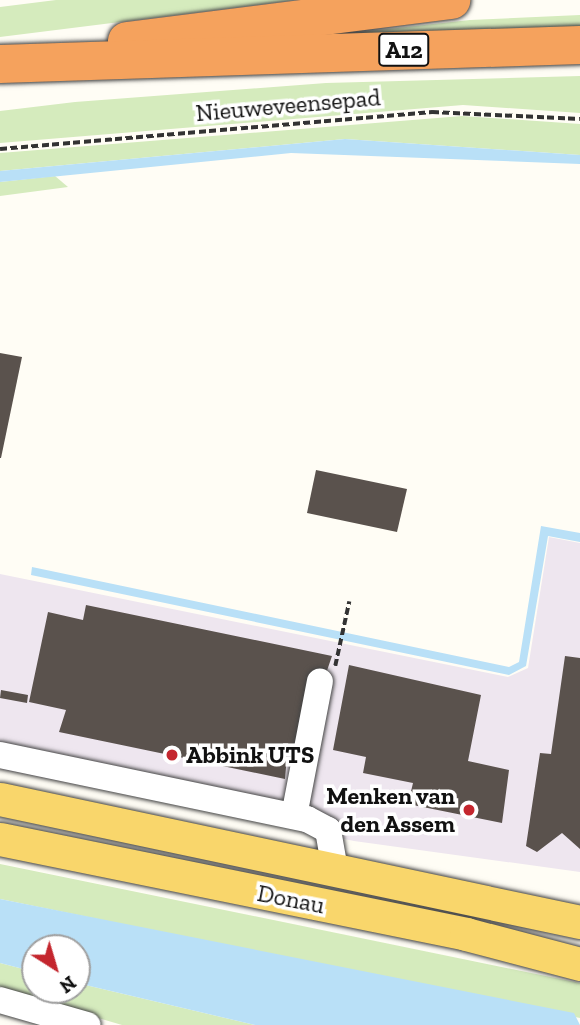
<!DOCTYPE html>
<html>
<head>
<meta charset="utf-8">
<style>
  body { margin:0 }
  #map { position:relative; width:580px; height:1025px; overflow:hidden; background:#fffdf5; font-family:"Zilla Slab",serif }
  div>[style] { position:absolute }
  .industrial>* { inset:0; background:#eee6ef }
  .green>* { inset:0; background:#d5ebbd }
  .water>* { inset:0; background:#b9e0f7 }
  .building>* { inset:0; background:#5a524d }
  .path>* { height:3.5px; margin-top:-1.75px; transform-origin:0; background:repeating-linear-gradient(90deg,#333 0 7px,transparent 0 10.5px) }
  .roads { filter:drop-shadow(0 0 2px #444) drop-shadow(0 0 2px #444) }
  .minor>* { height:26px; margin:-13px; padding:0 13px; transform-origin:13px; border-radius:13px; background:#fff }
  .major>* { height:33px; margin:-16.5px; padding:0 16.5px; transform-origin:16.5px; border-radius:16.5px; background:#f9d66b }
  .highway>* { height:38px; margin:-19px; padding:0 19px; transform-origin:19px; border-radius:19px; background:#f5a25d }
  .dots>* { width:19px; height:19px; translate:-50% -50%; box-sizing:border-box; border:4px solid #fff; border-radius:50% }
  span { translate:-50% -50%; white-space:nowrap; text-align:center; line-height:1.15; -webkit-text-stroke:7px #fff; paint-order:stroke }
  .shield-label span { padding:2px 5px; background:#fff; border:2px solid; border-radius:5px; -webkit-text-stroke-width:0 }
  .shield-label { font-size:23px; color:#111; font-weight:700 }
  .street-label { font-size:24px; color:#111 }
  .poi-label { font-size:24px; color:#111; font-weight:700 }
  .left { translate:0 -50%; text-align:left }
  .right { translate:-100% -50%; text-align:right }
  .north { position:absolute; left:21px; top:934px; width:70px; height:70px; box-sizing:border-box; background:#fff; border:2px solid #a0a0a0; border-radius:50%; rotate:143deg; font-size:19px; font-weight:700; line-height:28px; text-align:center; color:#111 }
  .north::after { content:''; display:block; margin:auto; width:24px; height:32px; background:#c4262e; clip-path:polygon(50% 0,100% 100%,50% 72%,0 100%) }
</style>
</head>
<body>
<div id="map">
  <div class="industrial">
    <div style="clip-path:polygon(549px 537px,580px 543px,580px 872px,354px 841px,0 769px,0 574px,508px 677px,528px 668px)"></div>
  </div>
  <div class="green">
    <div style="clip-path:polygon(56px 0,295px 0,0 37px,0 7px)"></div>
    <div style="clip-path:polygon(580px 15px,580px 32px,297px 39px,470px 20px)"></div>
    <div style="clip-path:polygon(580px 76px,580px 113px,463px 105px,0 143px,0 111px,75px 102px,326px 83px)"></div>
    <div style="clip-path:polygon(462px 116px,580px 124px,580px 155px,345px 139px,0 171px,0 153px)"></div>
    <div style="clip-path:polygon(55px 176px,68px 187px,0 196px,0 182px)"></div>
    <div style="clip-path:polygon(0 864px,580px 983px,580px 1018px,0 899px)"></div>
    <div style="clip-path:polygon(0 963px,35px 972px,35px 990px,77px 990px,77px 983px,255px 1025px,122px 1025px,0 989px)"></div>
  </div>
  <div class="water">
    <div style="clip-path:polygon(345px 139px,580px 155px,580px 164px,291px 153px,0 182px,0 171px)"></div>
    <div style="clip-path:polygon(541px 526px,580px 533px,580px 542px,548px 536px,526px 666px,509px 675px,31px 575px,32px 567px,509px 667px,519px 662px)"></div>
    <div style="clip-path:polygon(0 899px,574px 1013px,580px 1025px,255px 1025px,77px 983px,77px 948px,35px 948px,35px 972px,0 963px)"></div>
  </div>
  <div class="building">
    <div style="clip-path:polygon(0 353px,22px 357px,1px 458px,0 458px)"></div>
    <div style="clip-path:polygon(316px 470px,407px 489px,397px 532px,307px 513px)"></div>
    <div style="clip-path:polygon(86px 605px,332px 656px,297px 758px,287px 756px,285px 779px,59px 732px,66px 710px,29px 702px,48px 612px,83px 620px)"></div>
    <div style="clip-path:polygon(565px 656px,580px 658px,580px 849px,562px 833px,537px 852px,526px 846px,540px 753px,551px 754px)"></div>
    <div style="clip-path:polygon(349px 665px,481px 695px,468px 761px,509px 770px,502px 823px,408px 804px,413px 783px,363px 773px,366px 757px,333px 750px)"></div>
    <div style="clip-path:polygon(1px 690px,28px 695px,27px 703px,0 698px)"></div>
  </div>
  <div class="path">
    <div style="left:0;top:149px;width:434px;rotate:-4.9deg"></div>
    <div style="left:432px;top:112px;width:148px;rotate:2.7deg"></div>
    <div style="left:335px;top:666px;width:66px;rotate:-77.7deg"></div>
  </div>
  <div class="roads">
    <div class="minor">
      <div style="left:0;top:755px;width:314px;rotate:11.8deg"></div>
      <div style="left:307px;top:819px;width:24px;rotate:28deg"></div>
      <div style="left:328px;top:830px;width:39px;rotate:80deg"></div>
      <div style="left:294px;top:816px;width:137px;rotate:-79.1deg"></div>
      <div style="left:0;top:1000px;width:91px;rotate:16deg"></div>
    </div>
    <div class="major">
      <div style="left:0;top:799px;width:593px;rotate:11.97deg"></div>
      <div style="left:0;top:839px;width:476px;rotate:11.5deg"></div>
      <div style="left:466px;top:934px;width:118px;rotate:14.7deg"></div>
    </div>
    <div class="highway">
      <div style="left:127px;top:41px;width:327px;rotate:-7.2deg"></div>
      <div style="left:0;top:64px;width:580px;rotate:-1.88deg"></div>
    </div>
  </div>
  <div class="dots">
    <div style="left:172px;top:755px;background:#c4262e"></div>
    <div style="left:469px;top:810px;background:#c4262e"></div>
  </div>
  <div class="shield-label">
    <span style="left:404px;top:50px">A12</span>
  </div>
  <div class="street-label">
    <span style="left:288px;top:105px;rotate:-5deg">Nieuweveensepad</span>
    <span style="left:291px;top:899px;rotate:11deg">Donau</span>
  </div>
  <div class="poi-label">
    <span class="left" style="left:186px;top:755px">Abbink UTS</span>
    <span class="right" style="left:455px;top:810px">Menken van<br>den Assem</span>
  </div>
  <div class="north">N</div>
</div>
</body>
</html>
